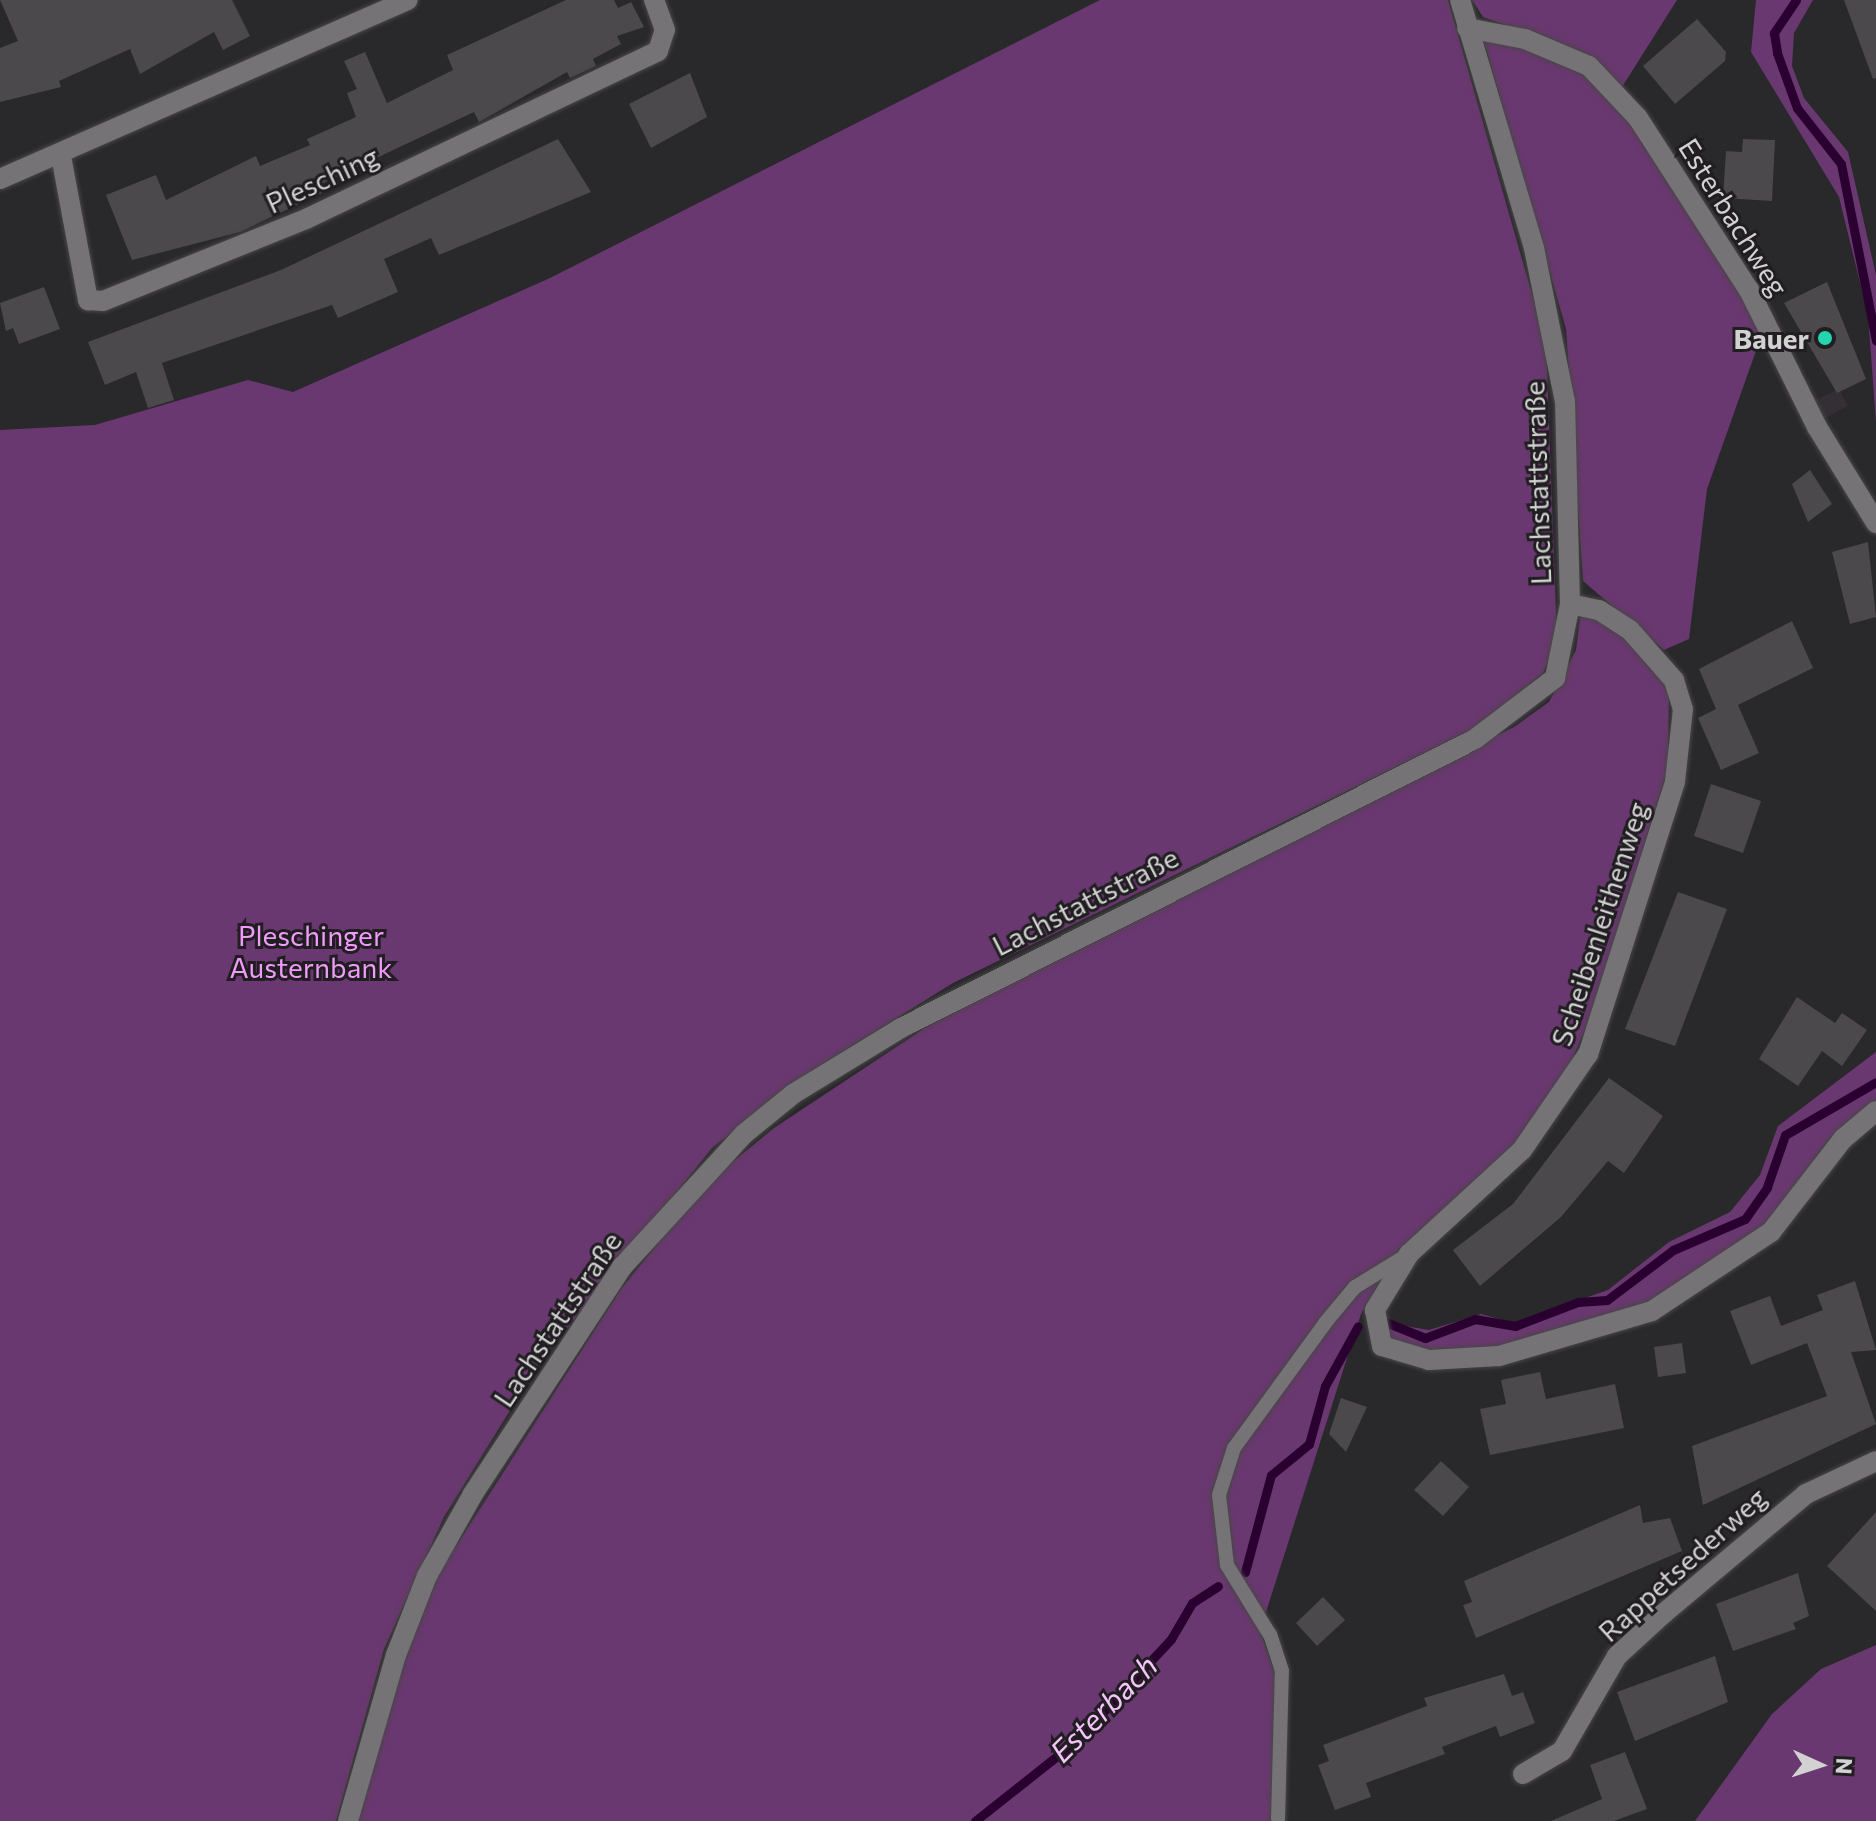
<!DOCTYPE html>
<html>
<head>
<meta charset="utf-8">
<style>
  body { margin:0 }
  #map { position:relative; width:1876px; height:1821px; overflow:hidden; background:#29282a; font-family:Commissioner,sans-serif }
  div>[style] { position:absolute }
  .built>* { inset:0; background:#342e35 }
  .green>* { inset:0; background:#6a3870 }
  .stream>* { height:9px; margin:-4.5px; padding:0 4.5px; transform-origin:4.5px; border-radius:4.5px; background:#2a0030 }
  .building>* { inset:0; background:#4b494b }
  .roads { filter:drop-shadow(0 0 2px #484648) drop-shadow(0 0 2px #484648) }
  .service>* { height:14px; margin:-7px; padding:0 7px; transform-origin:7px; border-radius:7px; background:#757375 }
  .minor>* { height:20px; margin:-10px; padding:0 10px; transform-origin:10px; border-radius:10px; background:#757375 }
  .secondary>* { height:20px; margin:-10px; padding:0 10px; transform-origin:10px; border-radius:10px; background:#757375 }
  .dots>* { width:22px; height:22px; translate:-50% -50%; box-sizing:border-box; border:4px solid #201e20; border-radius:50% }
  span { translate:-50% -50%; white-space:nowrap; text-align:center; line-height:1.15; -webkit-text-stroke:6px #201e20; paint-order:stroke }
  .street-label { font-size:28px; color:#d3d2d3 }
  .poi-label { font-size:28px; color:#d3d2d3; font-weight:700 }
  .right { translate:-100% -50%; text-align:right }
  .park-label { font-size:28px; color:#f09afa }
  .water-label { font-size:30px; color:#f7c3fd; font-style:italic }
  .north { position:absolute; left:1780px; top:1725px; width:80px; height:80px; -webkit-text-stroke:6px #201e20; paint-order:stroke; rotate:93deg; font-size:22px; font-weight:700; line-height:32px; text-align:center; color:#d3d2d3 }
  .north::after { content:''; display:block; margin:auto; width:28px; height:36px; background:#d3d2d3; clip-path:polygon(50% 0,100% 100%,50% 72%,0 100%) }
</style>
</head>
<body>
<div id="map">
  <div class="built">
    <div style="clip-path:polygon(1839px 389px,1848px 406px,1823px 419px,1815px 400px)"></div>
  </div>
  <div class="green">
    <div style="clip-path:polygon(1100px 0,1448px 0,1546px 343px,1557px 639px,1543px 673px,1474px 729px,953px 983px,808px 1073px,712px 1148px,540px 1362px,444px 1517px,384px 1649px,336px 1821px,0 1821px,0 430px,95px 425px,248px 380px,293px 392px,550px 278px)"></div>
    <div style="clip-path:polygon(1472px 0,1677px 0,1622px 87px,1562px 45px,1483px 17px)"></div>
    <div style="clip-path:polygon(1756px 0,1813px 0,1794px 33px,1792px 66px,1804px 98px,1848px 152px,1876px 275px,1876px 422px,1868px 315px,1839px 197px,1751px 52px)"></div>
    <div style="clip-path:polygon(1483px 38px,1574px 63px,1632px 122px,1763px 331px,1707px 489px,1689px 639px,1664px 650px,1583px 581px,1566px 329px)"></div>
    <div style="clip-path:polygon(1590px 615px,1629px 640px,1669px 689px,1668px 768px,1590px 1019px,1567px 1070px,1527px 1131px,1394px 1257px,1361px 1314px,1260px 1631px,1278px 1683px,1271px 1821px,359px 1821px,395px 1685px,440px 1571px,621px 1289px,707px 1183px,774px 1128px,928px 1026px,1514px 727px,1549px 702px,1576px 650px,1580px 618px)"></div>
    <div style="clip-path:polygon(1876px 1052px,1876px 1102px,1831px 1137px,1763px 1227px,1695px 1276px,1647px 1302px,1494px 1348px,1424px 1350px,1391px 1340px,1381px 1322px,1429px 1330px,1481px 1314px,1514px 1323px,1608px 1290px,1669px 1242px,1730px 1212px,1760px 1175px,1778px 1126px)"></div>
    <div style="clip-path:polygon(1876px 1645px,1876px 1821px,1695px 1821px,1772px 1714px,1821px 1669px)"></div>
  </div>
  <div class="stream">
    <div style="left:1796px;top:0;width:40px;rotate:124deg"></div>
    <div style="left:1774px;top:33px;width:20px;rotate:81deg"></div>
    <div style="left:1777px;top:53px;width:59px;rotate:70deg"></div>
    <div style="left:1797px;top:108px;width:71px;rotate:51.8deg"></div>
    <div style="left:1841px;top:164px;width:180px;rotate:78.8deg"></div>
    <div style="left:1388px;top:1323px;width:40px;rotate:22deg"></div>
    <div style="left:1425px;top:1338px;width:53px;rotate:-20.8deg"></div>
    <div style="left:1475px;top:1319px;width:41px;rotate:9.9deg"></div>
    <div style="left:1515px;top:1326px;width:67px;rotate:-20.9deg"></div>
    <div style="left:1578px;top:1302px;width:29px;rotate:-4deg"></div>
    <div style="left:1607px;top:1300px;width:83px;rotate:-37.1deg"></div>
    <div style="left:1673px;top:1250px;width:78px;rotate:-23.3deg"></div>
    <div style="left:1745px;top:1219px;width:39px;rotate:-55deg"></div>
    <div style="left:1767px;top:1187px;width:55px;rotate:-70.9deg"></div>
    <div style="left:1785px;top:1135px;width:105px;rotate:-30.2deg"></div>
    <div style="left:1245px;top:1572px;width:100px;rotate:-75deg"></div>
    <div style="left:1271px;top:1475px;width:49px;rotate:-39.2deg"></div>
    <div style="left:1309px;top:1444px;width:60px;rotate:-74.6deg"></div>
    <div style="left:1325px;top:1386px;width:68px;rotate:-61.2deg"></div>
    <div style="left:975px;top:1821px;width:129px;rotate:-38.4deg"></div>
    <div style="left:1076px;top:1741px;width:139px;rotate:-47deg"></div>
    <div style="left:1171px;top:1639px;width:42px;rotate:-59.7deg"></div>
    <div style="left:1192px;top:1603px;width:31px;rotate:-33deg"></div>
  </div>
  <div class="building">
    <div style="clip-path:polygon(0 0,232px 0,250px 36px,223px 50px,214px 32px,140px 74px,130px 49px,59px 81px,61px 87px,0 102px,0 48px,18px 41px)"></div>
    <div style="clip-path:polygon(566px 0,614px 0,618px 8px,631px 2px,644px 27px,617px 36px,621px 44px,593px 59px,596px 66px,570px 78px,567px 72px,479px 122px,474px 112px,319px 185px,322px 193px,240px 232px,132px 260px,106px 195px,156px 175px,166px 200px,256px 156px,260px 166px,310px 145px,307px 139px,356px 117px,347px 93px,357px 89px,344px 61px,365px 52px,387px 103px,453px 70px,447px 55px)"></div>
    <div style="clip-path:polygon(1844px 0,1876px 0,1876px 78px,1873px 79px)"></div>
    <div style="clip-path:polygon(1697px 19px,1726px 52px,1725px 61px,1675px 104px,1643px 66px)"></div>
    <div style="clip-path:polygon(690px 73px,707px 117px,651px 148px,629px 104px)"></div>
    <div style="clip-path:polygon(558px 139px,591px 192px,439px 255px,431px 238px,384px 259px,398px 292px,338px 318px,332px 305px,162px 363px,174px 400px,148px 408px,136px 372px,105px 385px,88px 342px,281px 270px)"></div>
    <div style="clip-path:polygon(1743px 139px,1775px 140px,1772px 201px,1723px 198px,1726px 151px,1742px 152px)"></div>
    <div style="clip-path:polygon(1827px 282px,1866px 379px,1837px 393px,1784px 303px)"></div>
    <div style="clip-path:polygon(44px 287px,60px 329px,19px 344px,13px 328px,6px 331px,0 303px)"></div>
    <div style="clip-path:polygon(1810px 470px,1832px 504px,1808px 522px,1792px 484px)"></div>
    <div style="clip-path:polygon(1868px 542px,1876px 617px,1850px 624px,1832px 552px)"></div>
    <div style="clip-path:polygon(1792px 621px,1813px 668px,1738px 705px,1759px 753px,1721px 770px,1698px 718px,1716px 709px,1699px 669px)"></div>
    <div style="clip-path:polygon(1711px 784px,1761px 801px,1743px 853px,1694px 836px)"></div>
    <div style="clip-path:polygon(1678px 892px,1727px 909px,1675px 1046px,1625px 1029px)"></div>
    <div style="clip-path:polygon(1797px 997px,1835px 1023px,1842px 1013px,1867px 1030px,1842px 1066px,1822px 1051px,1798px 1086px,1759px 1059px)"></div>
    <div style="clip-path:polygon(1609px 1078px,1663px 1116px,1624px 1173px,1608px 1161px,1561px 1217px,1480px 1286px,1453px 1250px,1513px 1204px)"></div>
    <div style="clip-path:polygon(1855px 1281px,1876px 1350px,1851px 1352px,1876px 1424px,1703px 1505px,1692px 1446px,1827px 1396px,1807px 1343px,1751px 1365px,1730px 1311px,1770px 1296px,1781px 1326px,1823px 1310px,1817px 1295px)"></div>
    <div style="clip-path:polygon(1682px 1343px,1686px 1373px,1658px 1377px,1654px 1347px)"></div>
    <div style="clip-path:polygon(1540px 1372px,1546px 1399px,1615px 1384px,1624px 1428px,1490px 1455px,1480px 1409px,1506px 1404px,1501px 1380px)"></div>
    <div style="clip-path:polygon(1341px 1398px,1367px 1407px,1346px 1452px,1329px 1434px)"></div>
    <div style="clip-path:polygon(1441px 1461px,1469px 1487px,1443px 1516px,1414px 1490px)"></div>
    <div style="clip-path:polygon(1640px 1505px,1643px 1523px,1670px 1518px,1682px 1551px,1476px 1638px,1463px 1605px,1472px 1602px,1464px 1581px)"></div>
    <div style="clip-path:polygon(1876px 1512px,1876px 1611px,1827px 1566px)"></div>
    <div style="clip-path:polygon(1798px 1573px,1809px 1616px,1793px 1623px,1796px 1629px,1733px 1651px,1716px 1604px)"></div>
    <div style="clip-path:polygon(1323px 1597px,1345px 1620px,1317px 1646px,1296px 1623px)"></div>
    <div style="clip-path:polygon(1715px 1656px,1728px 1702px,1635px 1741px,1617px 1692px)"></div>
    <div style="clip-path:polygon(1504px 1674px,1512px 1696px,1523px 1692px,1535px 1723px,1500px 1737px,1496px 1726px,1442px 1747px,1445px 1754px,1366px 1783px,1371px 1797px,1335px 1810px,1318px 1765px,1329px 1761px,1323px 1745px,1427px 1706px,1424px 1698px)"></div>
    <div style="clip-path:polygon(1625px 1752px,1647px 1809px,1614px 1821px,1551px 1821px,1602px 1799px,1590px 1765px)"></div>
  </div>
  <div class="roads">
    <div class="service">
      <div style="left:1278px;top:1819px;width:148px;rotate:-88.5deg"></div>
      <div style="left:1282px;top:1671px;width:38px;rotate:-108deg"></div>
      <div style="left:1270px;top:1635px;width:82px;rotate:-121.6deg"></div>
      <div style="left:1227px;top:1565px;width:70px;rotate:-96.5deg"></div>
      <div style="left:1219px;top:1495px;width:49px;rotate:-72.3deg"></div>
      <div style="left:1234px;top:1448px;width:155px;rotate:-53.9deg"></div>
      <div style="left:1325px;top:1323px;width:47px;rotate:-50.2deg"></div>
      <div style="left:1355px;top:1287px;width:61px;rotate:-31.6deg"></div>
    </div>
    <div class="minor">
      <div style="left:1467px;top:28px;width:59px;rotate:10.7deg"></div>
      <div style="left:1525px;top:39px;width:69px;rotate:22.9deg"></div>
      <div style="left:1589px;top:66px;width:71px;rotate:46.7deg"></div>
      <div style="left:1638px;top:118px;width:205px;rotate:57.2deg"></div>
      <div style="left:1749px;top:290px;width:153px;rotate:63.6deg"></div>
      <div style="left:1817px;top:427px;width:113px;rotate:58.4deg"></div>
      <div style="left:61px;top:156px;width:147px;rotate:79.4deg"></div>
      <div style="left:88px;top:300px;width:15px;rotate:4deg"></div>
      <div style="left:103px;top:301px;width:219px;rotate:-22deg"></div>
      <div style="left:306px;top:219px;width:390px;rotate:-25.5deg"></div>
      <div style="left:658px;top:51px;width:22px;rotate:-72deg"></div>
      <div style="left:665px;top:30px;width:32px;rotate:-110deg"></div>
      <div style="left:1570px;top:604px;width:30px;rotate:12deg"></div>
      <div style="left:1599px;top:610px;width:37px;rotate:33deg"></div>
      <div style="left:1630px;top:630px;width:67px;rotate:48.7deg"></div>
      <div style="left:1674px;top:680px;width:30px;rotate:73deg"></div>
      <div style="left:1683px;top:709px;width:73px;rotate:96.3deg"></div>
      <div style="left:1675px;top:782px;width:286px;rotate:107.7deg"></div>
      <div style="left:1588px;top:1054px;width:116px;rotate:124.5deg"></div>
      <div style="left:1522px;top:1150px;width:154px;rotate:137.4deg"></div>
      <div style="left:1409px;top:1254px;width:66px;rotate:121.3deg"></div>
      <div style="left:1375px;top:1310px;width:37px;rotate:79deg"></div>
      <div style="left:1382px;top:1346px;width:49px;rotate:16.6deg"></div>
      <div style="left:1429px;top:1360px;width:70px;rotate:-3.3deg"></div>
      <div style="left:1499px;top:1356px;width:159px;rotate:-16.4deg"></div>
      <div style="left:1652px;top:1311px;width:143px;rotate:-33.6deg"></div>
      <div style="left:1771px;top:1232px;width:118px;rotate:-52.3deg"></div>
      <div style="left:1843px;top:1139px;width:43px;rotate:-40.3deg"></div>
      <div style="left:1523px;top:1774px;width:45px;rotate:-30.5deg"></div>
      <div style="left:1562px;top:1751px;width:110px;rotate:-59.9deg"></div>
      <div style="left:1617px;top:1656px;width:62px;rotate:-42.4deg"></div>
      <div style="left:1663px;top:1614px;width:187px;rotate:-40deg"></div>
      <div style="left:1806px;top:1494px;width:77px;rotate:-25.2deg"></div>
      <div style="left:348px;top:1821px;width:173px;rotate:-73.9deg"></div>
      <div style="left:396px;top:1655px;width:85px;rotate:-68.6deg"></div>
      <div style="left:427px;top:1576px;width:94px;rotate:-60.7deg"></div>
      <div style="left:473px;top:1494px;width:272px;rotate:-56.7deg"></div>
      <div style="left:622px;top:1267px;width:180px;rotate:-47.5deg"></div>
      <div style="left:744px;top:1134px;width:63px;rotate:-39.2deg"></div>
      <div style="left:793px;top:1094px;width:127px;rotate:-31.4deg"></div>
      <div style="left:901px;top:1028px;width:643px;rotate:-26.72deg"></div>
      <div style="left:1475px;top:739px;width:101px;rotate:-37.3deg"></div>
      <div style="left:1555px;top:678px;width:76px;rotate:-78.5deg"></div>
      <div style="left:1570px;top:604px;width:202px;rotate:-91.4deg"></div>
      <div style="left:1565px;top:402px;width:157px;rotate:-101.4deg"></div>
      <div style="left:1534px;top:248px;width:259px;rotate:-106.6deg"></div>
    </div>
    <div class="secondary">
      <div style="left:0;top:179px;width:445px;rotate:-23.7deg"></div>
    </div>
  </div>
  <div class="dots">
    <div style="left:1825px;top:338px;background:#23d5af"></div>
  </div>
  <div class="street-label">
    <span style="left:322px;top:179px;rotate:-25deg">Plesching</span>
    <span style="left:1734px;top:217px;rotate:58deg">Esterbachweg</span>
    <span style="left:1537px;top:483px;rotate:-92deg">Lachstattstraße</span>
    <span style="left:1085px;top:901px;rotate:-27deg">Lachstattstraße</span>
    <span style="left:1599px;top:924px;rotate:-72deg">Scheibenleithenweg</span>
    <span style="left:557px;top:1319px;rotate:-56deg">Lachstattstraße</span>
    <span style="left:1682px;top:1564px;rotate:-42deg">Rappetsederweg</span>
  </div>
  <div class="poi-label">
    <span class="right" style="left:1809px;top:338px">Bauer</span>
  </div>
  <div class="park-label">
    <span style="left:311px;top:951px">Pleschinger<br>Austernbank</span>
  </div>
  <div class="water-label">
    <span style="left:1103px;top:1708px;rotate:-45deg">Esterbach</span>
  </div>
  <div class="north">N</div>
</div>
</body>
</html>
